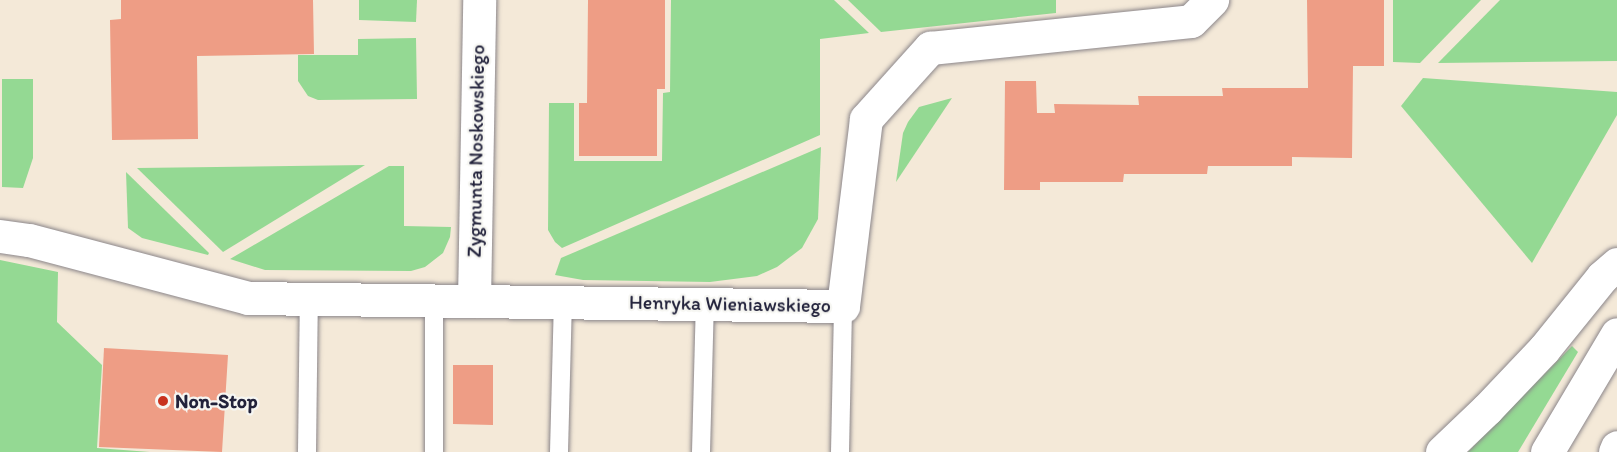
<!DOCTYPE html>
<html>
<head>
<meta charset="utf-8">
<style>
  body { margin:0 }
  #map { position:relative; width:1617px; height:452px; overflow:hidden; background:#f4e9d8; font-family:Itim,sans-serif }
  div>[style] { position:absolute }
  .green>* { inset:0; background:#94d993 }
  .building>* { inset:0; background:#ee9d85 }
  .roads { filter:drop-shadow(0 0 2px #8b868a) drop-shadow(0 0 2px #8b868a) }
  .lane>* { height:18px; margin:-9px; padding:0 9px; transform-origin:9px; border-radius:9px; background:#fff }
  .street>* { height:33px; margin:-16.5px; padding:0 16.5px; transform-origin:16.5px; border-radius:16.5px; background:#fff }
  .secondary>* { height:33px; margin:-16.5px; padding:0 16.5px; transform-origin:16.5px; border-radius:16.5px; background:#fff }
  .dots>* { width:16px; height:16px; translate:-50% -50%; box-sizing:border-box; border:3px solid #f6f6f2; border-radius:50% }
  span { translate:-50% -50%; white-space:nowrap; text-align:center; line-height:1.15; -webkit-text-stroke:4.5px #f6f6f2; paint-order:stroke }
  .street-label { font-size:20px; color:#22223b }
  .poi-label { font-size:20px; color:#22223b; font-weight:700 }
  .left { translate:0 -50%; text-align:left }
</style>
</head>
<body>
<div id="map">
  <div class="green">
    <div style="clip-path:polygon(359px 0,417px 0,416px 22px,359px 20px)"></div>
    <div style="clip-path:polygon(671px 0,834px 0,869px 33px,820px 39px,820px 135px,562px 248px,555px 242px,548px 230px,549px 103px,574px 103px,574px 161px,662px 161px,663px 93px,670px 92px)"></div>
    <div style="clip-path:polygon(848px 0,1056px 0,1056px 13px,881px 32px)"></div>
    <div style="clip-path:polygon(1393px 0,1481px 0,1420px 63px,1393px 62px)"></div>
    <div style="clip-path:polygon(1500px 0,1617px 0,1617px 61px,1438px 63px)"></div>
    <div style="clip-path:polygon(416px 38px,417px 99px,318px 100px,308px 96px,298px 81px,298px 55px,358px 55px,358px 39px)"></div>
    <div style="clip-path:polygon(1423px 78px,1617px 92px,1617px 115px,1532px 263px,1401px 106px)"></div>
    <div style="clip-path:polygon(2px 79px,33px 79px,33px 158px,23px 188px,2px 187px)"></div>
    <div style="clip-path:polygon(952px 98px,896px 182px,903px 133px,908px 122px,919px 107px)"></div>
    <div style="clip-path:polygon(821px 147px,818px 219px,802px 248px,777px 267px,757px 276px,710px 282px,583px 280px,555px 275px,561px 258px)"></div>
    <div style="clip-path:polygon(365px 165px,223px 252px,137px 168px)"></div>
    <div style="clip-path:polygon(389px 166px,404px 166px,404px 226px,451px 227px,450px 237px,443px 253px,425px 267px,411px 271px,265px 270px,230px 259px)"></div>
    <div style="clip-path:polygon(126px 172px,209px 253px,208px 255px,142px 238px,128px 228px)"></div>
    <div style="clip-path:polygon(0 260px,58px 272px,57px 322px,102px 365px,97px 448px,150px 452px,0 452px)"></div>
    <div style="clip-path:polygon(1572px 346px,1578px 352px,1518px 452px,1468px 452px)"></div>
  </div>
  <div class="building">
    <div style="clip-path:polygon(121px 0,313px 0,314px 54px,197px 56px,198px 139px,112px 140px,110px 20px,121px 19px)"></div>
    <div style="clip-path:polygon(588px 0,665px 0,665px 89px,657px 89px,657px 156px,579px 156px,579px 103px,587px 103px)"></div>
    <div style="clip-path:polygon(1307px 0,1384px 0,1384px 66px,1353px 66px,1352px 158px,1292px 157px,1292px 166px,1208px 166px,1207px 174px,1124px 174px,1123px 182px,1040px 182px,1040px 190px,1004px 190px,1005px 81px,1036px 81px,1037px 113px,1055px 113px,1054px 104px,1139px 105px,1138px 96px,1223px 96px,1222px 88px,1308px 88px)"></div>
    <div style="clip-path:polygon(104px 348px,228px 355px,222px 452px,99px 447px)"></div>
    <div style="clip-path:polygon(453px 365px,493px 365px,493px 425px,453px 424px)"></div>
  </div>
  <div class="roads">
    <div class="lane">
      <div style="left:434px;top:300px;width:152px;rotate:90deg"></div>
      <div style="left:307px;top:452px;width:154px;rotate:-89.3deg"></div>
      <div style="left:559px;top:452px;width:150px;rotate:-88.5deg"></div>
      <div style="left:701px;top:452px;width:148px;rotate:-88.5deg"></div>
      <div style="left:840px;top:452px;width:146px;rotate:-88.8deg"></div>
    </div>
    <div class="street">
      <div style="left:0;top:236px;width:29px;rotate:8deg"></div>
      <div style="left:29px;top:240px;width:227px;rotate:14.8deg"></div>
      <div style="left:248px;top:298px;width:595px;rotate:0.77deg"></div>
      <div style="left:843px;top:306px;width:188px;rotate:-83deg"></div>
      <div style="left:866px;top:119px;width:96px;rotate:-48deg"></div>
      <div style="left:930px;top:48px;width:262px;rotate:-5.9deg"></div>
      <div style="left:1191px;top:21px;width:30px;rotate:-45deg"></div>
      <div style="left:474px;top:301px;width:301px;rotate:-89deg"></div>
    </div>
    <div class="secondary">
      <div style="left:1442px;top:452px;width:62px;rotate:-43.7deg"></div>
      <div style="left:1487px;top:409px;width:83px;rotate:-46.5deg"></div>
      <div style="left:1544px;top:349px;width:92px;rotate:-51.1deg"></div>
      <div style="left:1602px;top:277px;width:20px;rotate:-41deg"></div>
      <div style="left:1547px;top:452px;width:137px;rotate:-59.3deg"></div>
      <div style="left:1615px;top:452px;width:5px;rotate:-68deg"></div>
    </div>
  </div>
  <div class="dots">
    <div style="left:163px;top:401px;background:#c8321e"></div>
  </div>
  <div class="street-label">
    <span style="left:476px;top:151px;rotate:-89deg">Zygmunta Noskowskiego</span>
    <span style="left:730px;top:304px;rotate:1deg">Henryka Wieniawskiego</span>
  </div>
  <div class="poi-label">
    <span class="left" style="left:175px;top:401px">Non-Stop</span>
  </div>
</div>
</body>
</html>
